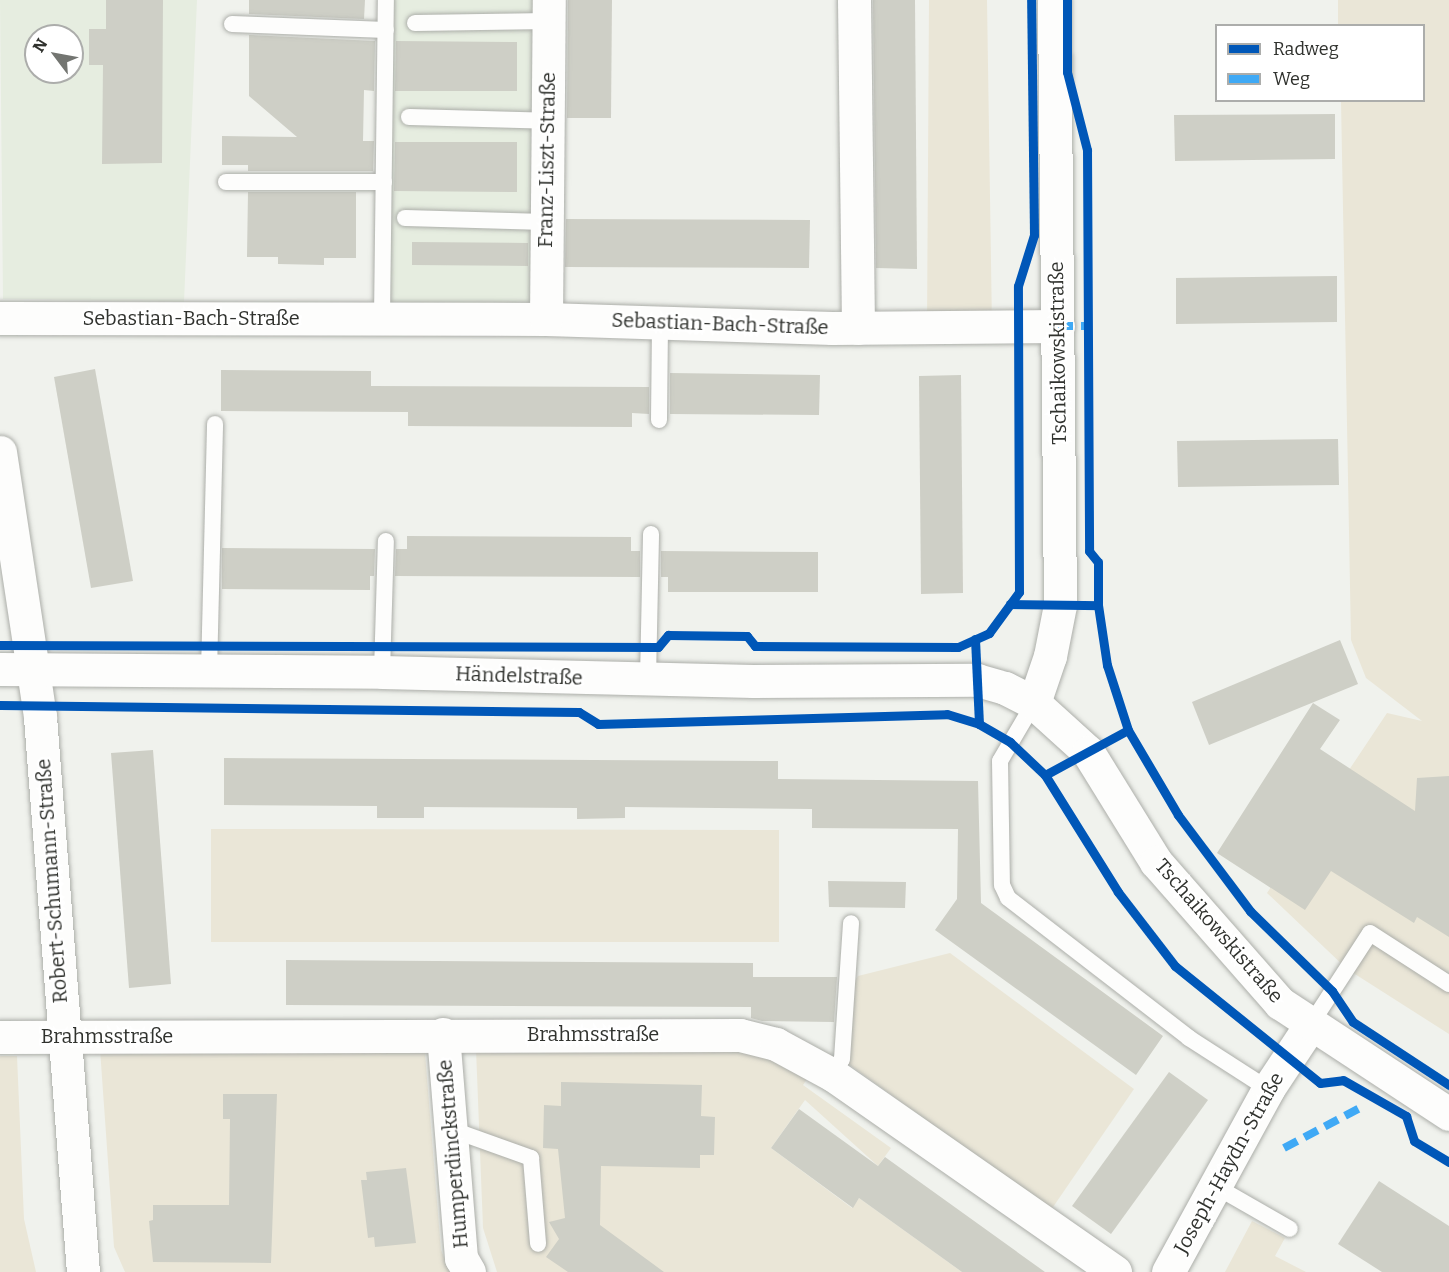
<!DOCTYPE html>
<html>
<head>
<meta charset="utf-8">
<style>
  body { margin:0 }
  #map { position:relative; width:1449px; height:1272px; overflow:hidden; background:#f0f2ed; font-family:Bitter,serif }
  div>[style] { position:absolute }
  .built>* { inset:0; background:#e6ede0 }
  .green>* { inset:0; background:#eae6d7 }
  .building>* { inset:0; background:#cecfc6 }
  .roads { filter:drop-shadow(0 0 2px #acaea9) drop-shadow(0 0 2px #acaea9) }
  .lane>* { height:16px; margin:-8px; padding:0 8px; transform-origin:8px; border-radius:8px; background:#fdfdfc }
  .street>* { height:33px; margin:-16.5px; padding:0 16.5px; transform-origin:16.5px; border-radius:16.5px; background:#fdfdfc }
  .secondary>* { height:33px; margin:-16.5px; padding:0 16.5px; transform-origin:16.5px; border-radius:16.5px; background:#fdfdfc }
  .quiet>* { height:8px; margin-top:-4px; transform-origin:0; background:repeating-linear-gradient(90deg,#3fa9f5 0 15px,transparent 0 23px) }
  .cycleway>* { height:9px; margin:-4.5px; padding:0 4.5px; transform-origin:4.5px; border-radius:4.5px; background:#0057b8 }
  span { translate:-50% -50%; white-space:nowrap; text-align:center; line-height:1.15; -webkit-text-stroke:5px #fff; paint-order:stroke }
  .street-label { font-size:20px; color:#30322e }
  .legend { position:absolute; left:1215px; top:24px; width:210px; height:78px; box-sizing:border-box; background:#fff; border:2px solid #acadab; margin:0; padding:8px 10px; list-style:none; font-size:18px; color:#30322e }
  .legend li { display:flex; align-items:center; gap:12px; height:30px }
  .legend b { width:30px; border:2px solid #acadab }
  .north { position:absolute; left:24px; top:24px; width:60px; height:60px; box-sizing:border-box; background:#fff; border:2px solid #acadab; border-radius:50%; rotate:302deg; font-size:16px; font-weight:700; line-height:24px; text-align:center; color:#30322e }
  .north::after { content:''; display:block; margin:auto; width:21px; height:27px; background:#737571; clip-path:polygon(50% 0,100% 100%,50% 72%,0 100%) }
</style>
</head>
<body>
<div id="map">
  <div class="built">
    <div style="clip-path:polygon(evenodd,0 0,197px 0,184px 302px,3px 299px,0 0,36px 36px,72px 36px,72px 72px,36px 72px,36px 36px)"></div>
    <div style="clip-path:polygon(386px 0,549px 0,546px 319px,382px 317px)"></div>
  </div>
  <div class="green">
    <div style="clip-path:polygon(929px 0,987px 0,992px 327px,927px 327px)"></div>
    <div style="clip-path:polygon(1338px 0,1449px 0,1449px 1034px,1347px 969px,1267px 893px,1387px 713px,1422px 721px,1366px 678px,1351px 640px,1341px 101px,1424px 100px,1424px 26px,1338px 25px)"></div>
    <div style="clip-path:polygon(211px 829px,779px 830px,779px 942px,211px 942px)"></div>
    <div style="clip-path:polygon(950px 953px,1134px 1089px,1051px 1210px,847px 1063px,852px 985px,858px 976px)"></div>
    <div style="clip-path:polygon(718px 1047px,813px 1070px,803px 1085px,891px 1148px,878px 1166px,805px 1100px,771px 1148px,852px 1208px,859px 1198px,962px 1272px,497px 1272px,483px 1228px,476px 1049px)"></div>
    <div style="clip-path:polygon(100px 1049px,425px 1053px,441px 1250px,450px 1272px,125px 1272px,114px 1247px)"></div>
    <div style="clip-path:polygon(0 1056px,17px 1056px,24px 1219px,36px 1272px,0 1272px)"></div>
    <div style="clip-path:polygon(1252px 1221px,1285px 1238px,1275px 1256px,1306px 1272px,1225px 1272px)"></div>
  </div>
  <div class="building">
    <div style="clip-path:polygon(106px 0,163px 0,162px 163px,102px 164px,103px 65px,89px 65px,89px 29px,106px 29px)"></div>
    <div style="clip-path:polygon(249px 0,365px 0,364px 19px,249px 14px)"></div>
    <div style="clip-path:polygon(568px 0,612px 0,611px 118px,567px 118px)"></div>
    <div style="clip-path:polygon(873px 0,915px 0,917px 269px,876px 268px)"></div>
    <div style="clip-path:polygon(249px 35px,375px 41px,374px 91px,364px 90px,363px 141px,374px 141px,373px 171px,248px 171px,248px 165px,222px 165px,222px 136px,297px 137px,249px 96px)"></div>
    <div style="clip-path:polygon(396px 41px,517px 42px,517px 91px,395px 91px)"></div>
    <div style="clip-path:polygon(1335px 114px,1335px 159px,1175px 161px,1174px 115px)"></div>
    <div style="clip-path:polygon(395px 142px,517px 142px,517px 192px,394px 191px)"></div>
    <div style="clip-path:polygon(248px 192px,356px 192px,356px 258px,324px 258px,324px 265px,278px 264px,278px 257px,247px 257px)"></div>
    <div style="clip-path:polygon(566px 219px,810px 220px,809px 268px,565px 267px)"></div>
    <div style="clip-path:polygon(412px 242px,528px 243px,528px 266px,412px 265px)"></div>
    <div style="clip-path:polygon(1337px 276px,1337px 322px,1176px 324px,1176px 278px)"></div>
    <div style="clip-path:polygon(95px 369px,133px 581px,91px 588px,54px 377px)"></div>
    <div style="clip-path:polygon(221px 370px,371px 371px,371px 386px,649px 387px,649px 414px,632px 413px,632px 427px,408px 426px,408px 412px,221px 411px)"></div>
    <div style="clip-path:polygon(670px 373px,820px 375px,819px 415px,670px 414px)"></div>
    <div style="clip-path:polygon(961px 375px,963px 593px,921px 594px,919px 376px)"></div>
    <div style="clip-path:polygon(1338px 439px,1339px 485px,1178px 487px,1177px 441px)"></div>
    <div style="clip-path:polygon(407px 536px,631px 537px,631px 551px,640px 551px,640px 577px,395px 576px,396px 549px,407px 549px)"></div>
    <div style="clip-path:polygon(222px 548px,375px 549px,374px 576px,370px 576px,370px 590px,222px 589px)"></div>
    <div style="clip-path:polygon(661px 551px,818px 552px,818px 592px,668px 592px,668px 577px,661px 577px)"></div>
    <div style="clip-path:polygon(1340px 640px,1358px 684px,1209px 745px,1192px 702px)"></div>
    <div style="clip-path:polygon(1313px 703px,1340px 720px,1320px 749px,1415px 811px,1417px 778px,1449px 776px,1449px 937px,1417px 917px,1414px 923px,1331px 871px,1305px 910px,1217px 853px)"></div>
    <div style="clip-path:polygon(153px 750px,171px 984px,129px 988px,111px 753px)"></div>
    <div style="clip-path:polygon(224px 758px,778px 761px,778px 779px,978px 781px,981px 903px,1163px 1036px,1136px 1075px,935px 930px,957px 899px,958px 829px,812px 828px,812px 809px,625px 807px,625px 818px,577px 819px,577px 808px,424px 807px,424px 818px,377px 818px,377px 806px,224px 805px)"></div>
    <div style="clip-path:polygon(828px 881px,906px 882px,905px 908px,829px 907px)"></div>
    <div style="clip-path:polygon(286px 960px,753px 963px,753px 977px,837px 977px,834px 1022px,762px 1021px,751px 1018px,751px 1007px,286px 1005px)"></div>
    <div style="clip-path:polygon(1169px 1072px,1208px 1100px,1111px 1234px,1072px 1206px)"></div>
    <div style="clip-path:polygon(561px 1082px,702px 1085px,701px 1116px,715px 1117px,714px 1155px,700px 1155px,700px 1168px,601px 1166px,600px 1225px,664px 1272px,568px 1272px,546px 1257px,559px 1239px,549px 1222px,565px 1218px,558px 1149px,543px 1148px,544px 1105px,561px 1106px)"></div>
    <div style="clip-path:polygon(223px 1094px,277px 1094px,271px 1263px,153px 1262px,149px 1221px,153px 1220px,153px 1205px,229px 1205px,230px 1119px,223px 1119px)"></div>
    <div style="clip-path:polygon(799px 1109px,878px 1166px,885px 1157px,1045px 1272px,962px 1272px,859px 1198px,853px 1208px,771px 1148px)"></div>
    <div style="clip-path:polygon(406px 1168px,416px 1243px,375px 1247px,374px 1237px,368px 1238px,361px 1180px,367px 1180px,366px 1172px)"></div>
    <div style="clip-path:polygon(1379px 1181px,1449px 1226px,1449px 1272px,1382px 1272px,1338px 1244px)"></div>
  </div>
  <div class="roads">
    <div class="lane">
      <div style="left:415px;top:23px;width:134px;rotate:-0.9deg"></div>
      <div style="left:232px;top:24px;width:154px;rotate:2.2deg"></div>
      <div style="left:409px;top:117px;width:139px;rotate:1.6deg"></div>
      <div style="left:226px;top:182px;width:158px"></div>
      <div style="left:405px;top:218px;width:141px;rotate:1.6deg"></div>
      <div style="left:382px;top:317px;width:317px;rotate:-89.3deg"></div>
      <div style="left:659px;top:420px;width:98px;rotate:-89.4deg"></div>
      <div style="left:209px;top:672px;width:248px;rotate:-88.6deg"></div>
      <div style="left:382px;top:672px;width:131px;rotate:-88.3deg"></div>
      <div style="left:648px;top:679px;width:145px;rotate:-88.8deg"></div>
      <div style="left:1034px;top:703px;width:67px;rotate:120.4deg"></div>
      <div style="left:1000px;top:761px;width:124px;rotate:89.1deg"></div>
      <div style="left:1002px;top:885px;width:14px;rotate:65deg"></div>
      <div style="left:1008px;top:898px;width:229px;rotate:37.7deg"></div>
      <div style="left:1189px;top:1038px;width:94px;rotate:32.8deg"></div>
      <div style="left:1311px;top:1024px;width:108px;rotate:-57deg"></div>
      <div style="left:1370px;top:933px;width:94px;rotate:32.8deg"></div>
      <div style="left:833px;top:1075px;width:18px;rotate:-61deg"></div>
      <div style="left:842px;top:1059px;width:136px;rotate:-86.2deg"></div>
      <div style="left:453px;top:1130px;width:83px;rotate:19.7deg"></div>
      <div style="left:531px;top:1158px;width:86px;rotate:85.3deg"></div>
      <div style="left:1215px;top:1186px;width:86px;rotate:29.8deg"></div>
    </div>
    <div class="street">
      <div style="left:854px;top:0;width:328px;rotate:89.3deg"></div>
      <div style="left:0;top:318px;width:546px;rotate:0.1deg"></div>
      <div style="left:546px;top:319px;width:286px;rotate:1.8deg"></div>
      <div style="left:832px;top:328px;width:226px;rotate:-0.5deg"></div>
      <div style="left:546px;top:319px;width:319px;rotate:-89.5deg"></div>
      <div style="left:0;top:452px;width:268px;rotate:81.4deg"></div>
      <div style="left:40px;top:717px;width:557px;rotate:85.57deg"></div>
      <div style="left:443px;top:1034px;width:225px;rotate:85.4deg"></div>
      <div style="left:461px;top:1258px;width:16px;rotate:60deg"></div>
      <div style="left:0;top:1037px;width:740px;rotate:-0.15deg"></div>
      <div style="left:740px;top:1035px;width:37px;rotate:14deg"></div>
      <div style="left:776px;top:1044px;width:65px;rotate:28.5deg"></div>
      <div style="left:833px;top:1075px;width:344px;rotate:34.9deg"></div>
      <div style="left:1168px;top:1272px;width:209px;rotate:-61.3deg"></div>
      <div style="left:1268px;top:1089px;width:78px;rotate:-56.5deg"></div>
    </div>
    <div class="secondary">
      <div style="left:0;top:669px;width:382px;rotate:0.4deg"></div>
      <div style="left:382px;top:672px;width:371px;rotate:1.4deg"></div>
      <div style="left:753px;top:681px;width:224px;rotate:-0.3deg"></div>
      <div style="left:977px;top:680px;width:29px;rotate:16deg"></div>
      <div style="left:1005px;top:688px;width:33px;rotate:27deg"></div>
      <div style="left:1034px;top:703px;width:73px;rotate:42.2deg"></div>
      <div style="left:1088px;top:752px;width:129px;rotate:58.3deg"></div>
      <div style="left:1156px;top:862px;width:188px;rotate:48.7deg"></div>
      <div style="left:1280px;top:1003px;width:202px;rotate:33.3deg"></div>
      <div style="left:1034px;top:703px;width:50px;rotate:-71.2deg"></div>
      <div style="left:1050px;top:656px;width:52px;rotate:-78.9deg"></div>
      <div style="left:1060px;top:605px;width:605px;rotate:-90.57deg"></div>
    </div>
  </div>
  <div class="quiet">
    <div style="left:1058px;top:326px;width:31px"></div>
    <div style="left:1284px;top:1148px;width:86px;rotate:-27.8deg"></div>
  </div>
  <div class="cycleway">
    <div style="left:1067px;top:0;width:72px;rotate:90deg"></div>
    <div style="left:1067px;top:72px;width:81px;rotate:75.6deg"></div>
    <div style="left:1087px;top:150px;width:401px;rotate:89.7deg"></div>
    <div style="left:1089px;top:551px;width:14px;rotate:51deg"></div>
    <div style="left:1098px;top:562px;width:43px;rotate:90deg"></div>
    <div style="left:1098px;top:605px;width:61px;rotate:81.5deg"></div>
    <div style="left:1107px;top:665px;width:68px;rotate:72.1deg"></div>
    <div style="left:1128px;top:730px;width:99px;rotate:59.5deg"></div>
    <div style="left:1178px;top:815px;width:120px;rotate:53.1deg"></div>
    <div style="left:1250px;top:911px;width:115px;rotate:44.3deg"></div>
    <div style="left:1332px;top:991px;width:37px;rotate:56deg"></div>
    <div style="left:1353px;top:1022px;width:115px;rotate:33.3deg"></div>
    <div style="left:1010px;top:604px;width:88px;rotate:0.7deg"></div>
    <div style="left:975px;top:639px;width:85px;rotate:87.3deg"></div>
    <div style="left:0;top:645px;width:658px;rotate:0.17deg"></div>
    <div style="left:658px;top:647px;width:16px;rotate:-50deg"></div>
    <div style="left:668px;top:635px;width:79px;rotate:0.7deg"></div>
    <div style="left:747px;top:636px;width:13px;rotate:51deg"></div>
    <div style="left:755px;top:646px;width:203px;rotate:0.3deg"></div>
    <div style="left:958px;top:647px;width:34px;rotate:-24deg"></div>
    <div style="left:989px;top:633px;width:51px;rotate:-53.8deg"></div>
    <div style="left:1019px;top:592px;width:306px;rotate:-90.2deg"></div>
    <div style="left:1018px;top:286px;width:53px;rotate:-72.6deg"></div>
    <div style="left:1034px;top:235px;width:235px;rotate:-90.7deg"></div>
    <div style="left:0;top:705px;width:579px;rotate:0.69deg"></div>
    <div style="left:579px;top:712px;width:22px;rotate:32deg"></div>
    <div style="left:598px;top:724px;width:349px;rotate:-1.6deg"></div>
    <div style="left:947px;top:714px;width:34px;rotate:17deg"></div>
    <div style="left:979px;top:724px;width:36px;rotate:30deg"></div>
    <div style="left:1010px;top:742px;width:48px;rotate:43.3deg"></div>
    <div style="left:1045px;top:775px;width:138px;rotate:58deg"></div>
    <div style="left:1118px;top:892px;width:93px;rotate:52.4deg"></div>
    <div style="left:1175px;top:966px;width:186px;rotate:38.9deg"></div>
    <div style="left:1320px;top:1083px;width:23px;rotate:-7deg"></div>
    <div style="left:1343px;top:1080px;width:73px;rotate:29.7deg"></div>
    <div style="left:1406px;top:1116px;width:26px;rotate:72deg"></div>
    <div style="left:1414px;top:1141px;width:41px;rotate:31deg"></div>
    <div style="left:1045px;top:775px;width:94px;rotate:-28.5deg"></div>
  </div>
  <div class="street-label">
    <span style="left:547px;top:160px;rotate:-89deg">Franz-Liszt-Straße</span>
    <span style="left:191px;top:318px">Sebastian-Bach-Straße</span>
    <span style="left:720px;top:324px;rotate:2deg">Sebastian-Bach-Straße</span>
    <span style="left:1058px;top:353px;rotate:-91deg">Tschaikowskistraße</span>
    <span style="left:519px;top:676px;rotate:2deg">Händelstraße</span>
    <span style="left:52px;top:881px;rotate:-94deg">Robert-Schumann-Straße</span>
    <span style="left:1219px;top:931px;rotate:49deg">Tschaikowskistraße</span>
    <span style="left:593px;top:1034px">Brahmsstraße</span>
    <span style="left:107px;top:1036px">Brahmsstraße</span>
    <span style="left:453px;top:1154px;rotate:-95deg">Humperdinckstraße</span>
    <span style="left:1229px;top:1163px;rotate:-61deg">Joseph-Haydn-Straße</span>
  </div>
  <ul class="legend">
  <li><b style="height:8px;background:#0057b8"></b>Radweg</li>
  <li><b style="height:8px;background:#3fa9f5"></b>Weg</li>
  </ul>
  <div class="north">N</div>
</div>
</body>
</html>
